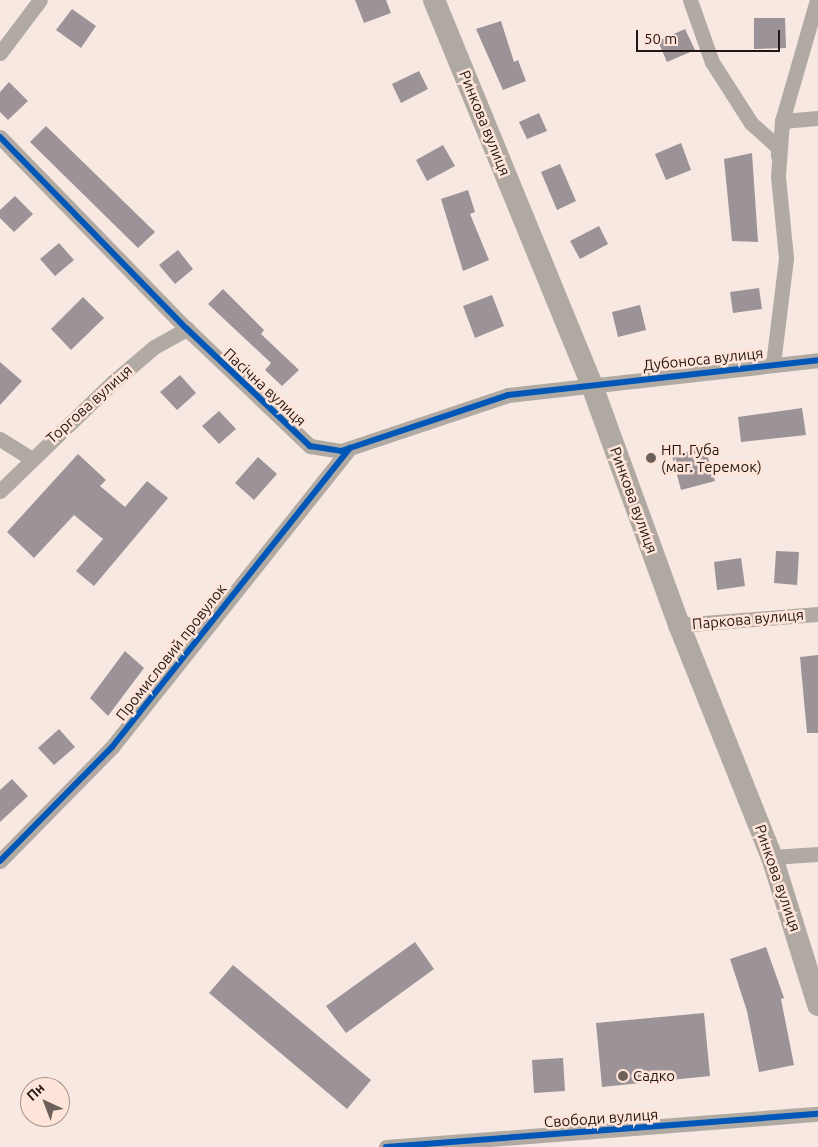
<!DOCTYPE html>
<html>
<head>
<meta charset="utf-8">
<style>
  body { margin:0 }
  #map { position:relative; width:818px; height:1147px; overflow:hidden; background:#f7e8e2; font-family:Ubuntu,sans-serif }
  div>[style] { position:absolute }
  .building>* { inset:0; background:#9c9398 }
  .street>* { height:15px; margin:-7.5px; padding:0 7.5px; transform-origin:7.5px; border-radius:7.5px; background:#b0aaa3 }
  .secondary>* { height:22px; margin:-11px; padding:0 11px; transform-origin:11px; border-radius:11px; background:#b0a9a1 }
  .cycleway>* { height:6px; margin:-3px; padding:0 3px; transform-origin:3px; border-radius:3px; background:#0057b8 }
  .dots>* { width:14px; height:14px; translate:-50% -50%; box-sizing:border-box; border:2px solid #ffe4da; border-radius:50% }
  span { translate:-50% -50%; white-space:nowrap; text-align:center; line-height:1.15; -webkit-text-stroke:5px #ffe4da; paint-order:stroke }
  .street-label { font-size:15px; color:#231713 }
  .poi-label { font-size:15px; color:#231713 }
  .left { translate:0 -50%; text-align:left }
  .north { position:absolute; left:20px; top:1077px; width:50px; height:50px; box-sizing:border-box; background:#ffe4da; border:1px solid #a7928a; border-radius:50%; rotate:317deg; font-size:14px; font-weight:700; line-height:20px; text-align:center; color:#231713 }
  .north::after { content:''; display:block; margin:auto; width:18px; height:22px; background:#6d605b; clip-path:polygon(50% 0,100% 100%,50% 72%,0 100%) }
  .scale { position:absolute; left:636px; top:30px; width:144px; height:22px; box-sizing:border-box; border:2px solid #231713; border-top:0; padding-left:6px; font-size:15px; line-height:18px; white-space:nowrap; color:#231713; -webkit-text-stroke:4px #ffe4da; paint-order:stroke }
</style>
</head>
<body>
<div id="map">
  <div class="building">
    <div style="clip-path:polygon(355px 0,386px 0,391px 13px,364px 23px)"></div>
    <div style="clip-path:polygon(72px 9px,96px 26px,81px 48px,56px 30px)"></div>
    <div style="clip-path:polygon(754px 18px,785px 18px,786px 48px,754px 49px)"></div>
    <div style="clip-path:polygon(501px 21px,514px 62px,518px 60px,526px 81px,503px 90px,476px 29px)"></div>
    <div style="clip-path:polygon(685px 29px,695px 50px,667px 62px,658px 41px)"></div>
    <div style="clip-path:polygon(419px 71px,428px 89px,401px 103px,392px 84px)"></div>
    <div style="clip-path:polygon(9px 82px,28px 101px,8px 120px,0 112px,0 92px)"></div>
    <div style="clip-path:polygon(539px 113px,547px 131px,527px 139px,519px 122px)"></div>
    <div style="clip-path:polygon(46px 126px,155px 232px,138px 248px,30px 142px)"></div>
    <div style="clip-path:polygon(681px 143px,691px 170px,666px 180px,655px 154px)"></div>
    <div style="clip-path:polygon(443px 145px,455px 166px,427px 181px,416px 160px)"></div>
    <div style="clip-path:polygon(752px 153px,758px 242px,732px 241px,724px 159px)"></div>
    <div style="clip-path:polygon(560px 164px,576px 201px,557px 210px,541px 172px)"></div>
    <div style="clip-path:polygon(468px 190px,475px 212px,470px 214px,489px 260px,463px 271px,441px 199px)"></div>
    <div style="clip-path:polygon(15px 196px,33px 214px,14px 232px,0 218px,0 210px)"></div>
    <div style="clip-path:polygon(599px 226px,608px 244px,580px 259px,570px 241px)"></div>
    <div style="clip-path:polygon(59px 243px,74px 260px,55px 276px,40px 259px)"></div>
    <div style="clip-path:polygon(178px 250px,193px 269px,175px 284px,159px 265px)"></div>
    <div style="clip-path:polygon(759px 288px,762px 309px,733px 313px,730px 292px)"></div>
    <div style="clip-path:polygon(223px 289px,264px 330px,261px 334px,299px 370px,282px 386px,265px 370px,271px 363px,208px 304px)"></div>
    <div style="clip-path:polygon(492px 295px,504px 326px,475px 338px,463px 306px)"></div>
    <div style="clip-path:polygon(83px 297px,104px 318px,71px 350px,51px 329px)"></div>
    <div style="clip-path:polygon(640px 305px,646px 330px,618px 337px,612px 312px)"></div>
    <div style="clip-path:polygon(0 362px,22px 381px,0 405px)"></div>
    <div style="clip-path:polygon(180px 375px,196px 393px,177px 410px,160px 392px)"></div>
    <div style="clip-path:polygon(802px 408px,806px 435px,741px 442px,738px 417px)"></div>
    <div style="clip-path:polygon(219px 411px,236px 429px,219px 444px,202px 426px)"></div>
    <div style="clip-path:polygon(705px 447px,715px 481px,681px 490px,672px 456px)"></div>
    <div style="clip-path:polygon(78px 454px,106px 480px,100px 486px,125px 507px,147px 481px,168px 498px,94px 586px,76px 571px,103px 539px,74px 515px,34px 558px,7px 532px)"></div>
    <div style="clip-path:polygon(258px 457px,277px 474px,254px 500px,235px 483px)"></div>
    <div style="clip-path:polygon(776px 551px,799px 552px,797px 585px,774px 583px)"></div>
    <div style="clip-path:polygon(741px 558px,745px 586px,717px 590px,714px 562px)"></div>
    <div style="clip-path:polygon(125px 651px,144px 668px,108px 716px,90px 698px)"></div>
    <div style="clip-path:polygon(818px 655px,818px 733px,807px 733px,800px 657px)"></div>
    <div style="clip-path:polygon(59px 729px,75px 747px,54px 765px,38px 748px)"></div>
    <div style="clip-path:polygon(12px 779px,28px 796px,0 822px,0 790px)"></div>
    <div style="clip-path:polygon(415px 942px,434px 969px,346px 1033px,326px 1006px)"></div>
    <div style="clip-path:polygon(766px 947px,784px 998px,781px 999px,794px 1065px,759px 1072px,747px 1011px,730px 959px)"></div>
    <div style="clip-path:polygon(233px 965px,371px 1080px,347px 1109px,209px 993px)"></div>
    <div style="clip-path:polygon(704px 1013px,710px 1076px,602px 1087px,596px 1023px)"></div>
    <div style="clip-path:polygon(563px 1058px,565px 1091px,534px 1093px,532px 1060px)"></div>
  </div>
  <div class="street">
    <div style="left:690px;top:0;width:66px;rotate:70.5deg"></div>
    <div style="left:712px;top:62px;width:72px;rotate:57.4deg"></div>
    <div style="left:751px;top:123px;width:36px;rotate:42deg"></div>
    <div style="left:778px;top:147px;width:9px;rotate:90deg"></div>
    <div style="left:0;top:53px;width:66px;rotate:-53deg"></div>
    <div style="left:782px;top:121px;width:36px;rotate:-5deg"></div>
    <div style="left:0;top:137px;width:268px;rotate:45.8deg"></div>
    <div style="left:187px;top:329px;width:170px;rotate:43.6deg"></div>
    <div style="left:310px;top:446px;width:31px;rotate:9deg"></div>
    <div style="left:341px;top:451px;width:176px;rotate:-18.5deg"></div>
    <div style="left:508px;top:395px;width:312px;rotate:-6.4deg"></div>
    <div style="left:773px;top:364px;width:107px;rotate:-83deg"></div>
    <div style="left:786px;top:258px;width:82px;rotate:-95.6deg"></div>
    <div style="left:778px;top:176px;width:55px;rotate:-85.8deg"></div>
    <div style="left:782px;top:121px;width:126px;rotate:-73.9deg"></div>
    <div style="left:0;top:439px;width:36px;rotate:32deg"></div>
    <div style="left:0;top:491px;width:157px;rotate:-44deg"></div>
    <div style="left:113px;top:382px;width:54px;rotate:-40.5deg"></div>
    <div style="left:154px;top:347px;width:38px;rotate:-29deg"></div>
    <div style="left:679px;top:625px;width:139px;rotate:-4.5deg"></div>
    <div style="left:772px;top:857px;width:46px;rotate:-3.7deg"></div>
    <div style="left:0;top:861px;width:160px;rotate:-45.5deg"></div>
    <div style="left:112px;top:747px;width:382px;rotate:-51.5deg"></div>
    <div style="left:386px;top:1147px;width:433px;rotate:-4.4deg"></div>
  </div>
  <div class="secondary">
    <div style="left:434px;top:0;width:414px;rotate:67.7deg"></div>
    <div style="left:591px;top:383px;width:258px;rotate:70deg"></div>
    <div style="left:679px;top:625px;width:250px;rotate:68.2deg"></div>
    <div style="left:772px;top:857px;width:155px;rotate:72.7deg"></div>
  </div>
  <div class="cycleway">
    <div style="left:0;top:137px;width:268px;rotate:45.8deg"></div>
    <div style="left:187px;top:329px;width:170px;rotate:43.6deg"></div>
    <div style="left:310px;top:446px;width:31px;rotate:9deg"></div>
    <div style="left:341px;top:451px;width:176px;rotate:-18.5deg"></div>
    <div style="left:508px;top:395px;width:312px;rotate:-6.4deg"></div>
    <div style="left:0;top:861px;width:160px;rotate:-45.5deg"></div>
    <div style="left:112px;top:747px;width:382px;rotate:-51.5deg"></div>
    <div style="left:386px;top:1147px;width:433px;rotate:-4.4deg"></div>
  </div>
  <div class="dots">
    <div style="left:651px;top:458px;background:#6d605b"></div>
    <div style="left:623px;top:1076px;background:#6d605b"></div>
  </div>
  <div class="street-label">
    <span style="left:485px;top:123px;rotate:68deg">Ринкова вулиця</span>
    <span style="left:703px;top:359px;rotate:-6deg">Дубоноса вулиця</span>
    <span style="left:265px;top:387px;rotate:43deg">Пасічна вулиця</span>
    <span style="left:89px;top:404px;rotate:-42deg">Торгова вулиця</span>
    <span style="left:634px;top:500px;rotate:70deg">Ринкова вулиця</span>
    <span style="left:748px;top:619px;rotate:-5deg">Паркова вулиця</span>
    <span style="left:171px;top:652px;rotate:-52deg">Промисловий провулок</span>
    <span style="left:778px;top:878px;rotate:71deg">Ринкова вулиця</span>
    <span style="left:601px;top:1118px;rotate:-4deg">Свободи вулиця</span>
  </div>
  <div class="poi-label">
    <span class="left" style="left:661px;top:458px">НП. Губа<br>(маг. Теремок)</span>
    <span class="left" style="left:633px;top:1076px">Садко</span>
  </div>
  <div class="north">Пн</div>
  <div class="scale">50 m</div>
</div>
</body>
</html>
